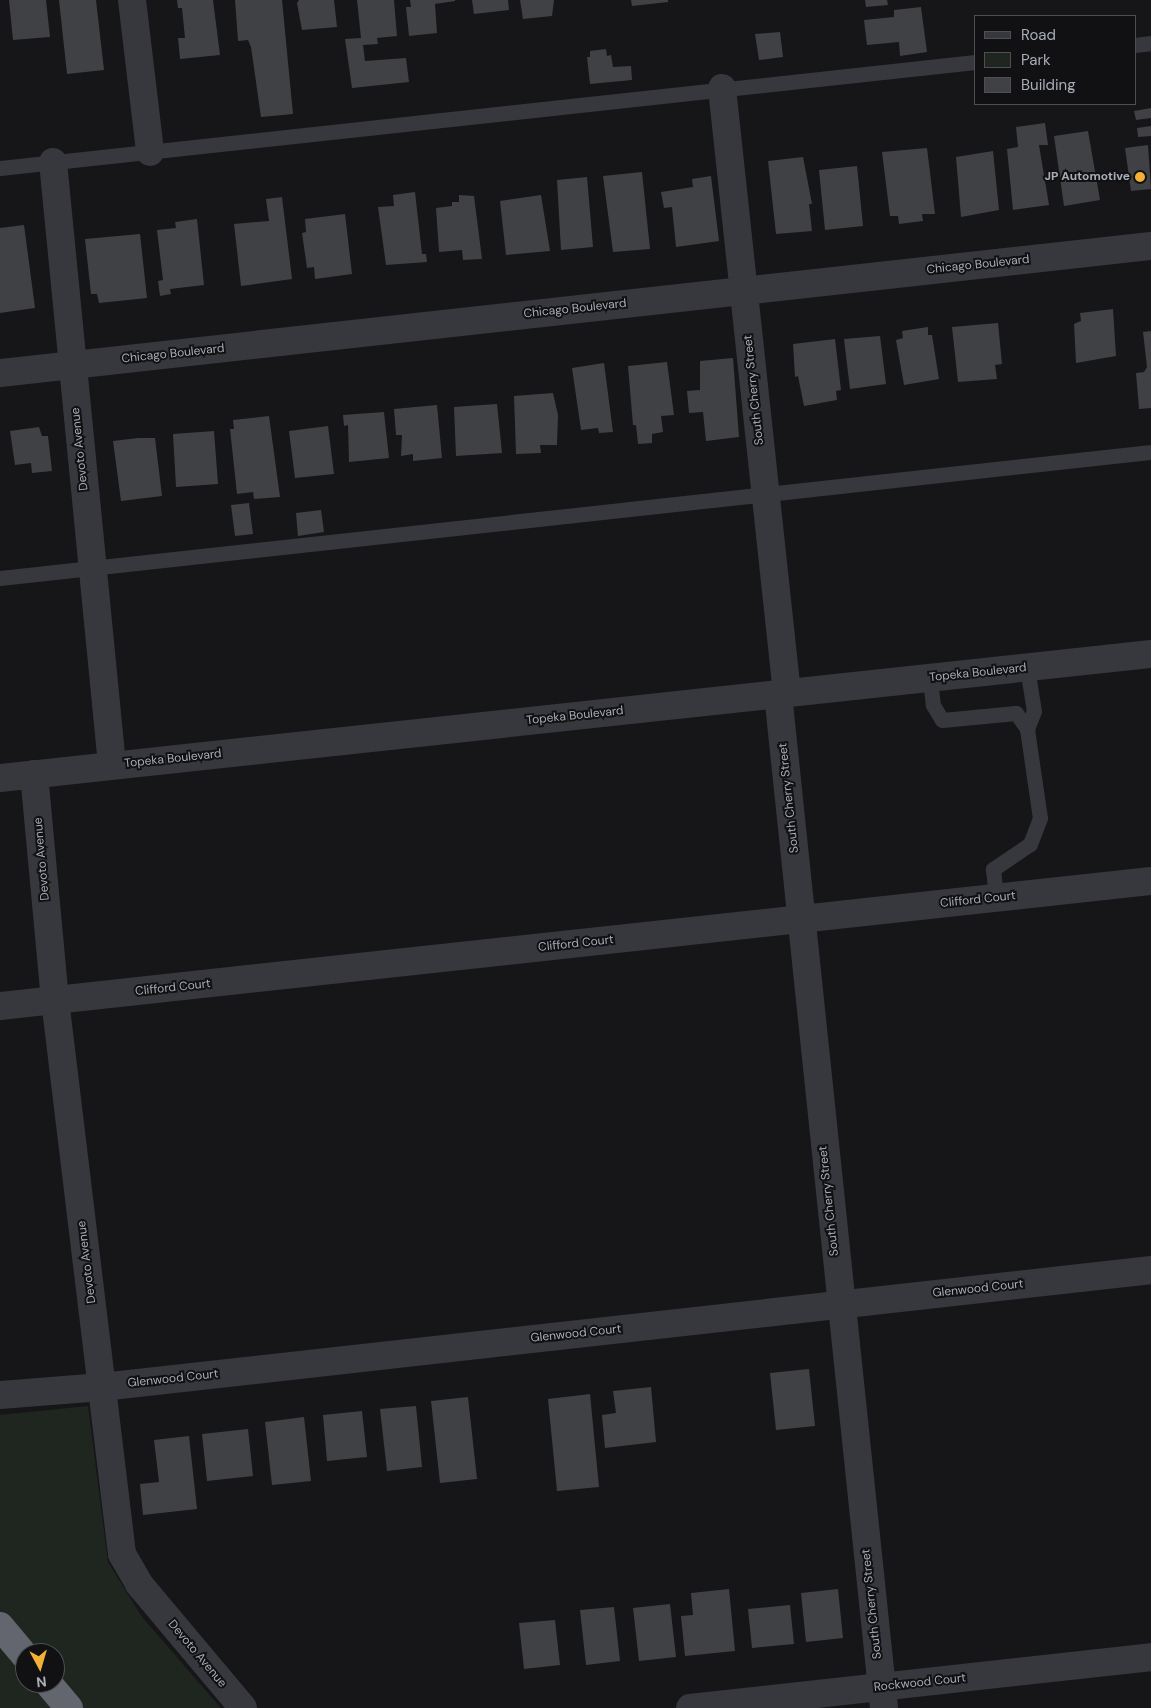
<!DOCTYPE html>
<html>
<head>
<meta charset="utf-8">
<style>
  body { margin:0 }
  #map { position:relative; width:1151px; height:1708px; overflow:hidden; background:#161618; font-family:"DM Sans",sans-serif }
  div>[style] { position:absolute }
  .green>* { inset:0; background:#1e261f }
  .building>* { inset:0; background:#404145 }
  .lane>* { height:15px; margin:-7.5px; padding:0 7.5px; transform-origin:7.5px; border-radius:7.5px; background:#37383d }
  .street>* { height:28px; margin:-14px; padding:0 14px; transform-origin:14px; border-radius:14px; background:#37383d }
  .highway>* { height:28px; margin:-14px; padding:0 14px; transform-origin:14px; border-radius:14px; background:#63666e }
  .dots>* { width:14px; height:14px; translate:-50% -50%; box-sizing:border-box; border:2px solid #111113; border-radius:50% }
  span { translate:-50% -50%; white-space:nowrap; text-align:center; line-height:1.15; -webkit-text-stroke:4px #111113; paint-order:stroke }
  .poi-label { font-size:12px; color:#a8adb8; font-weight:700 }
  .right { translate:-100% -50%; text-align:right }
  .street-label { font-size:12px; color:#a8adb8 }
  .legend { position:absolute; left:974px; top:15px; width:162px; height:90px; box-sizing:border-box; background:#111113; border:1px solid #4d4f55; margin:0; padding:6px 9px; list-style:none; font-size:15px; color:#a8adb8 }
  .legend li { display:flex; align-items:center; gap:10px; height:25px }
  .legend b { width:25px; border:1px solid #4d4f55 }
  .north { position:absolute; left:15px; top:1643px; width:50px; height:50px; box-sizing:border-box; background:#111113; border:1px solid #4d4f55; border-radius:50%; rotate:174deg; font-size:14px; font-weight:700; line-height:20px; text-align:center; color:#a8adb8 }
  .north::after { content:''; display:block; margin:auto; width:18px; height:22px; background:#f2b134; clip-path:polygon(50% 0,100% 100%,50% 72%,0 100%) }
</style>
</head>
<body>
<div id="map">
  <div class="green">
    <div style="clip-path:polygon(evenodd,88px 1406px,108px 1562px,142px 1617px,221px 1708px,0 1708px,0 1415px,88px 1406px,25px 1653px,55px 1653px,55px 1683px,25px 1683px,25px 1653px)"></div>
  </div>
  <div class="building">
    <div style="clip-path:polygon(9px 0,46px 0,50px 37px,13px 40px)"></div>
    <div style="clip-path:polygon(59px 0,96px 0,104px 70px,67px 74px)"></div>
    <div style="clip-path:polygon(177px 0,213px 0,220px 55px,180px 59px,178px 38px,185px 38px,182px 8px,178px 8px)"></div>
    <div style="clip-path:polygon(235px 0,282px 0,293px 114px,261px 117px,251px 47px,248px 40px,238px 41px)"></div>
    <div style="clip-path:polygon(299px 0,334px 0,337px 27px,302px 30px,297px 3px)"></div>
    <div style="clip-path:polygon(357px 0,394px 0,397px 36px,377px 38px,378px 44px,363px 45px,365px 61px,406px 58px,409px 82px,352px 88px,345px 39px,361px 38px)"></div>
    <div style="clip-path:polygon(410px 0,455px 0,455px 1px,435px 4px,437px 33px,409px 36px,406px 7px,411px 7px)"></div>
    <div style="clip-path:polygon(472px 0,508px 0,509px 10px,474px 14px)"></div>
    <div style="clip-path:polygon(520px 0,554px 0,552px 16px,523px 19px)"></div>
    <div style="clip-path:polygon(631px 0,668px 0,668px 2px,632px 6px)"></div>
    <div style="clip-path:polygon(865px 0,887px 0,888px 5px,866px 7px)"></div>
    <div style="clip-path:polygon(921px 7px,927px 52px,900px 56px,899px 42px,867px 45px,864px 20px,894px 17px,894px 10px)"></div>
    <div style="clip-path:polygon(780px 32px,783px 57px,759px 60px,755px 34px)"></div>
    <div style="clip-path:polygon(606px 49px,607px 56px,611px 55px,613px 67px,631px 66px,632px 80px,590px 84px,587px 57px,590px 57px,590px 51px)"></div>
    <div style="clip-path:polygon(1151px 108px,1151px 118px,1136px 120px,1134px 111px)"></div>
    <div style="clip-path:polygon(1045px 123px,1048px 145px,1039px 145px,1049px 205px,1013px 210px,1007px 149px,1018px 147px,1016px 127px)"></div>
    <div style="clip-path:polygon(1151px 126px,1151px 136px,1138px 137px,1137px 128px)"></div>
    <div style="clip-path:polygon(1088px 131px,1100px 200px,1064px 206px,1054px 136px)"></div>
    <div style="clip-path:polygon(1148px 145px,1151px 189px,1131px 191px,1125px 148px)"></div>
    <div style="clip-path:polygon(927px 148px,935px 214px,922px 214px,923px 221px,899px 224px,898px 216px,890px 216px,882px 152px)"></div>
    <div style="clip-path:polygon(993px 151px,999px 210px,961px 217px,956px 157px)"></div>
    <div style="clip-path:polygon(803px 157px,812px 204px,809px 204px,812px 231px,776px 234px,768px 161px)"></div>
    <div style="clip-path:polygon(857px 166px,863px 226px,825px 230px,819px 170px)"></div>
    <div style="clip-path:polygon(642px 172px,650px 249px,613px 252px,603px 176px)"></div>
    <div style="clip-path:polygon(711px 176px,719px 241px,676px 247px,672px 207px,664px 208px,661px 192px,693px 187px,692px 179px)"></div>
    <div style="clip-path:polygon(587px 177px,593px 247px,561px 250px,557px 180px)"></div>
    <div style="clip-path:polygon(415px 192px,422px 254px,426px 254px,427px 262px,386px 265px,378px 207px,394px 206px,393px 195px)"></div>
    <div style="clip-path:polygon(459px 195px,474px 196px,482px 259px,463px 260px,462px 250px,439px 252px,436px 208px,452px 206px,452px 202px,459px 202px)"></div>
    <div style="clip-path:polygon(541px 195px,550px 251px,506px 255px,500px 201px)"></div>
    <div style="clip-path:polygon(282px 197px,292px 279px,241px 286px,234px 224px,269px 221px,266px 199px)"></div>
    <div style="clip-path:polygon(345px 214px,352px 274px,315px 279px,314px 267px,307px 268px,302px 233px,306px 232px,305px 219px)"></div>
    <div style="clip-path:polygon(197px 219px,204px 285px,170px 289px,171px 294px,160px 296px,158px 281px,163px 280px,157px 230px,176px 228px,175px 222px)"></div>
    <div style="clip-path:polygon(24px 225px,35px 308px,0 313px,0 228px)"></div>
    <div style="clip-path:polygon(140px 234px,147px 298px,99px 303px,97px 294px,91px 294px,85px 239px)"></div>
    <div style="clip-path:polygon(1113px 309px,1116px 356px,1076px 363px,1074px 324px,1081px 321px,1080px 313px)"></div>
    <div style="clip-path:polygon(998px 323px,1002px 364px,995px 365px,997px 379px,958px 382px,952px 327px)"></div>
    <div style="clip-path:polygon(928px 327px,928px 335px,932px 335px,939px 379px,904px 385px,896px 340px,903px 338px,902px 331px)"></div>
    <div style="clip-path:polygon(1151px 331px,1151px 408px,1139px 409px,1136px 373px,1144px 372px,1147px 367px,1143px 332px)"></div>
    <div style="clip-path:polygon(880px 336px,886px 384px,850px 389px,844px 339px)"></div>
    <div style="clip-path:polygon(835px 339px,841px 390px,836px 391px,837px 400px,804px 406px,798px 376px,795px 377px,793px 344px)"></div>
    <div style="clip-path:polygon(733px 358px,739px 437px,706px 441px,703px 412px,689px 413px,687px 391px,700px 390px,700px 361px)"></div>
    <div style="clip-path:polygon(667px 362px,674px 415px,661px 416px,663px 432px,652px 434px,652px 443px,638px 444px,636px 425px,633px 425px,628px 366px)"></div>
    <div style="clip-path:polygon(604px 363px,613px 432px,599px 433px,598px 428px,581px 430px,572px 368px)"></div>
    <div style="clip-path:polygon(553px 393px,558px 415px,557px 445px,540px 445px,541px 453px,516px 454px,514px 396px)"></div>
    <div style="clip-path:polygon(497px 404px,502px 453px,456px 456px,454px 407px)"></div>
    <div style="clip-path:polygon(437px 405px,442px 458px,413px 461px,413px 454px,401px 456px,402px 435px,396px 435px,394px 409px)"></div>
    <div style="clip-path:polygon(384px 412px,389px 458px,349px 462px,348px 425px,344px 426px,343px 415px)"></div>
    <div style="clip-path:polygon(269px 416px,280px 497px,254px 499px,253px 492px,237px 494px,230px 429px,234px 429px,233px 420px)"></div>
    <div style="clip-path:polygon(328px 426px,334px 474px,295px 478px,289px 431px)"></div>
    <div style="clip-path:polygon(39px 427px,42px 436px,48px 436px,52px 471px,32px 473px,31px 463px,15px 465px,10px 431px)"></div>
    <div style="clip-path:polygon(214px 431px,218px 484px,176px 487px,173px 434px)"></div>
    <div style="clip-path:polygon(138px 438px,155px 438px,162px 496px,121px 501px,113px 441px)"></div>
    <div style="clip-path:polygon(249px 503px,253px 534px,235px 536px,231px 505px)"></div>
    <div style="clip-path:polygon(321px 510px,324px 532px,298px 536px,296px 513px)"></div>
    <div style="clip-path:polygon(809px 1369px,815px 1426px,776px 1430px,770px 1373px)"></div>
    <div style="clip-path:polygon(651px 1387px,656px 1442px,605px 1448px,602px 1415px,616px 1413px,613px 1391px)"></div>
    <div style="clip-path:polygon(590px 1394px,599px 1487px,557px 1491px,548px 1399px)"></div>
    <div style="clip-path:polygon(468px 1397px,477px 1479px,440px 1483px,431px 1401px)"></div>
    <div style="clip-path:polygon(416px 1406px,422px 1467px,387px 1471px,380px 1409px)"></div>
    <div style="clip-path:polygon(362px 1411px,367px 1457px,327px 1461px,323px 1415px)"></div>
    <div style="clip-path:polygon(304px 1417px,311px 1481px,272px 1485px,265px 1422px)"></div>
    <div style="clip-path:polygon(248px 1429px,253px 1476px,207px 1481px,202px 1434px)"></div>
    <div style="clip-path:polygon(189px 1436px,197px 1509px,143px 1515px,140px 1484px,159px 1482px,154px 1440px)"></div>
    <div style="clip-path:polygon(729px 1589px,735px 1651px,685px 1656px,681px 1616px,693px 1615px,691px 1593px)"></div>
    <div style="clip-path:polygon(838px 1589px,843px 1638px,806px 1642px,801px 1593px)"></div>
    <div style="clip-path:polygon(670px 1604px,676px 1657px,639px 1661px,633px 1608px)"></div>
    <div style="clip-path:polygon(790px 1605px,794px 1644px,752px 1648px,748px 1609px)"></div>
    <div style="clip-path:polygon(614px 1607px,620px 1661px,586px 1665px,580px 1610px)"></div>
    <div style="clip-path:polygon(555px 1620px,560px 1665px,524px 1669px,519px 1623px)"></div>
  </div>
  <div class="lane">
    <div style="left:1135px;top:45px;width:16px;rotate:-7deg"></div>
    <div style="left:0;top:168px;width:981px;rotate:-6.2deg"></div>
    <div style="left:0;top:578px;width:1158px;rotate:-6.25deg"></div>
    <div style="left:930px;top:678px;width:27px;rotate:84deg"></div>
    <div style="left:933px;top:705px;width:17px;rotate:59deg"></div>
    <div style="left:942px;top:720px;width:74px;rotate:-5.4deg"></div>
    <div style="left:1016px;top:713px;width:19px;rotate:55deg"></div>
    <div style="left:1027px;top:729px;width:90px;rotate:81.7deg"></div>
    <div style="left:1040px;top:818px;width:28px;rotate:111deg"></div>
    <div style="left:1030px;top:844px;width:45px;rotate:146deg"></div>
    <div style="left:993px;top:869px;width:29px;rotate:84deg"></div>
    <div style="left:1027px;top:729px;width:19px;rotate:-69deg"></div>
    <div style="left:1034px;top:711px;width:44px;rotate:-99.2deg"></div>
  </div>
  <div class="street">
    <div style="left:132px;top:0;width:153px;rotate:83.2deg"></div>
    <div style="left:722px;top:88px;width:608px;rotate:83.87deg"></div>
    <div style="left:53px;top:162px;width:606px;rotate:84.41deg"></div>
    <div style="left:0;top:373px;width:1158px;rotate:-6.3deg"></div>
    <div style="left:778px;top:694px;width:1020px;rotate:84.03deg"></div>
    <div style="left:34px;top:774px;width:227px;rotate:84.7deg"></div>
    <div style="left:55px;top:1000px;width:558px;rotate:83.1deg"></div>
    <div style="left:122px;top:1554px;width:34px;rotate:60deg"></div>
    <div style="left:139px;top:1584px;width:162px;rotate:50deg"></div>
    <div style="left:0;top:778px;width:1158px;rotate:-6.15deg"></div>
    <div style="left:0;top:1006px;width:1158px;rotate:-6.2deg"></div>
    <div style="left:0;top:1395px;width:102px;rotate:-4.5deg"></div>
    <div style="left:102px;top:1387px;width:1056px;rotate:-6.36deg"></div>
    <div style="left:690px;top:1708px;width:464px;rotate:-6.3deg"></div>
  </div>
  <div class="highway">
    <div style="left:0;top:1626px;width:39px;rotate:50deg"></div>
    <div style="left:48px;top:1683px;width:33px;rotate:50deg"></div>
  </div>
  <div class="dots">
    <div style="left:1140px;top:177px;background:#f2b134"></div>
  </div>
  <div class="poi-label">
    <span class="right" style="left:1130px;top:177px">JP Automotive</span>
  </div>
  <div class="street-label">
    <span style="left:978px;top:265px;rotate:-6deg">Chicago Boulevard</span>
    <span style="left:575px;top:309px;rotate:-6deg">Chicago Boulevard</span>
    <span style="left:173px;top:354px;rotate:-6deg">Chicago Boulevard</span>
    <span style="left:754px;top:390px;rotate:-96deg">South Cherry Street</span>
    <span style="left:80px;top:449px;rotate:-96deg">Devoto Avenue</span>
    <span style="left:978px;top:673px;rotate:-6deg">Topeka Boulevard</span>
    <span style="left:575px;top:716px;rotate:-6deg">Topeka Boulevard</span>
    <span style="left:173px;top:759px;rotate:-6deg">Topeka Boulevard</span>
    <span style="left:789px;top:798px;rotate:-96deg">South Cherry Street</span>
    <span style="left:42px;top:859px;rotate:-95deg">Devoto Avenue</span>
    <span style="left:978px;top:900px;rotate:-6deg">Clifford Court</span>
    <span style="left:576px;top:944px;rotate:-6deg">Clifford Court</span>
    <span style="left:173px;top:988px;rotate:-6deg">Clifford Court</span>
    <span style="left:829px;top:1201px;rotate:-96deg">South Cherry Street</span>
    <span style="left:87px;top:1262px;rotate:-97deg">Devoto Avenue</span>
    <span style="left:978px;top:1289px;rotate:-6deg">Glenwood Court</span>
    <span style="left:576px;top:1334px;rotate:-6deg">Glenwood Court</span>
    <span style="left:173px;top:1379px;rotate:-6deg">Glenwood Court</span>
    <span style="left:872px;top:1604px;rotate:-96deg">South Cherry Street</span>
    <span style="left:197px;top:1654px;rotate:50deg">Devoto Avenue</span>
    <span style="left:920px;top:1683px;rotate:-6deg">Rockwood Court</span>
  </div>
  <ul class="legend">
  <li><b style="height:6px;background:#37383d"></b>Road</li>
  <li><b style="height:14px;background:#1e261f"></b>Park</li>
  <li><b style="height:14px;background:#404145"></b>Building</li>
  </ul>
  <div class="north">N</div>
</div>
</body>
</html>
